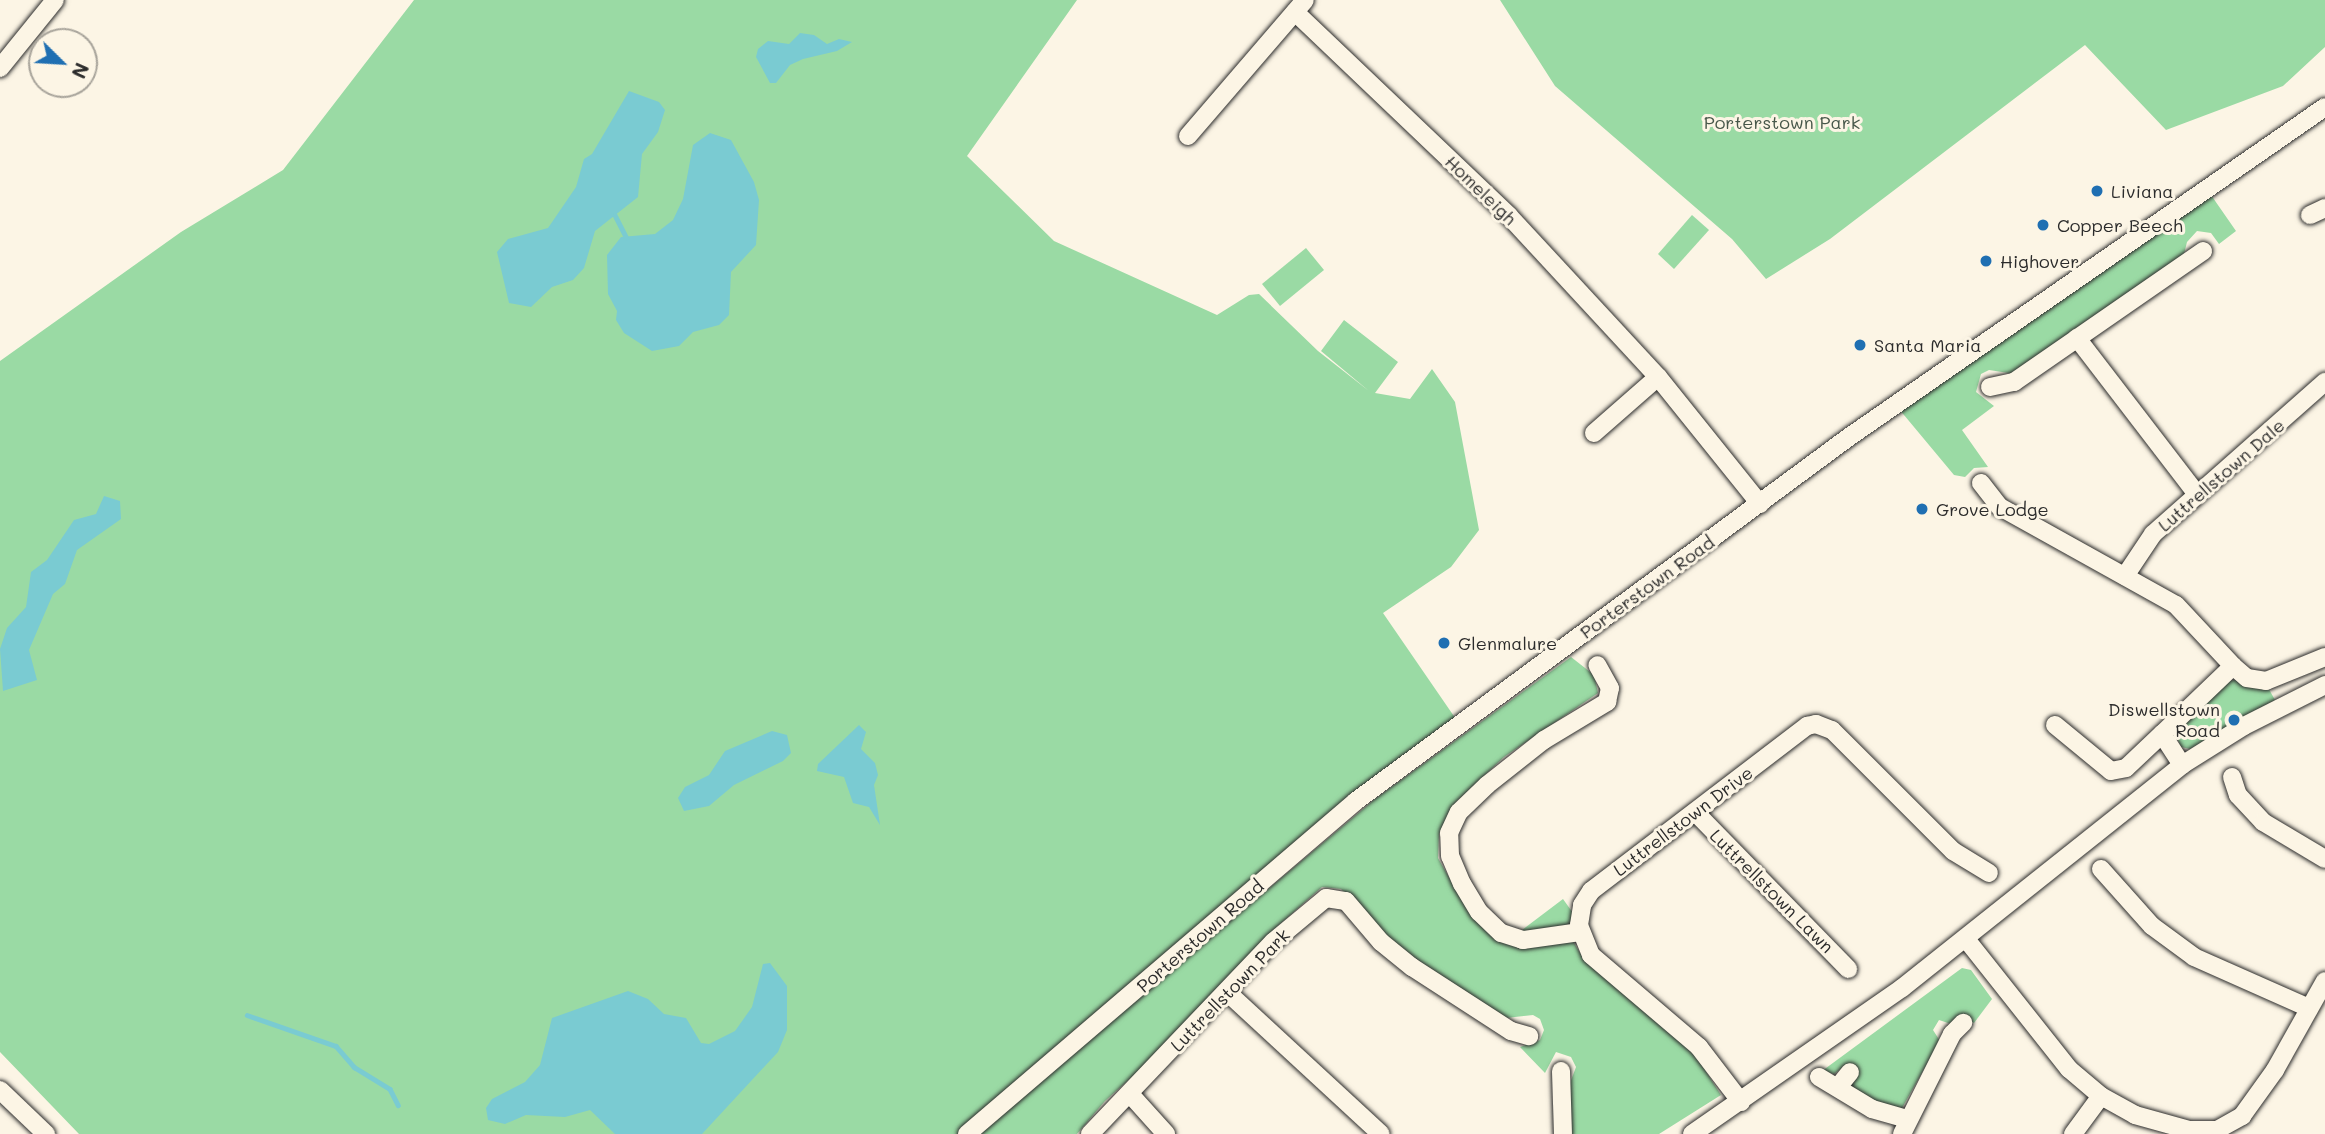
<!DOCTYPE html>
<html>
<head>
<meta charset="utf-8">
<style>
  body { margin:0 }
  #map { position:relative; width:2325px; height:1134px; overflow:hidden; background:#fcf5e5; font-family:Mali,sans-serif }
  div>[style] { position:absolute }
  .green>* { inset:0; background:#9adaa4 }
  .water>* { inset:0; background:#7acbd2 }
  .stream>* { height:4.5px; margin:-2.25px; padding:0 2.25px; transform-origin:2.25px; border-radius:2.25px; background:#7acbd2 }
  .roads { filter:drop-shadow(0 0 2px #2b2b2b) drop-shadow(0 0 2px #2b2b2b) }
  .minor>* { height:18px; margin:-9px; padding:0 9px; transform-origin:9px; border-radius:9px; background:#fcf5e5 }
  .dots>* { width:19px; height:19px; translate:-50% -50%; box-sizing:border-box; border:4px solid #fcf5e5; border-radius:50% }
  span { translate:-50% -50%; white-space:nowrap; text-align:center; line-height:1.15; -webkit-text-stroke:6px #fcf5e5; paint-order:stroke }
  .park-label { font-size:18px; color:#475749 }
  .street-label { font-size:18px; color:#2b2b2b }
  .poi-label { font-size:18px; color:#2b2b2b }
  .left { translate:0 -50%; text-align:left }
  .right { translate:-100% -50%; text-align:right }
  .north { position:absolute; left:28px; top:28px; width:70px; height:70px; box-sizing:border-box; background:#fcf5e5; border:2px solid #a8a49b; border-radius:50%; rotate:114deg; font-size:19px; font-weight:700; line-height:28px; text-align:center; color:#2b2b2b }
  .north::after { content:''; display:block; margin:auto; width:24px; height:32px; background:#1f6fb2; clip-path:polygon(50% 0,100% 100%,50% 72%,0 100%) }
</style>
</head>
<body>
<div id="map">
  <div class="green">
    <div style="clip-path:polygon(414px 0,1077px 0,967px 156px,1054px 241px,1217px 315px,1249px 295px,1259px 294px,1318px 351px,1369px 391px,1321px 351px,1344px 320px,1398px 362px,1375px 393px,1410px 399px,1432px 369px,1455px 402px,1479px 530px,1451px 567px,1383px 613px,1460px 725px,965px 1134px,79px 1134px,0 1052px,0 361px,181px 232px,283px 170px)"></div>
    <div style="clip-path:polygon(1500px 0,2325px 0,2325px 47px,2283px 86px,2166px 130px,2085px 45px,1830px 239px,1766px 279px,1732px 239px,1555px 86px)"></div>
    <div style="clip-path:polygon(2211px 195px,2236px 231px,2219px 244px,2211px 233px,2197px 231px,2187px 242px,2184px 254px,2015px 374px,1989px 370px,1981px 374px,1976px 392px,1994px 406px,1962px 430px,1988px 467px,1974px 468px,1965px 477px,1954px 475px,1899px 409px)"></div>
    <div style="clip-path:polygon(1692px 215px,1709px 230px,1674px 269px,1658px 254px)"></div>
    <div style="clip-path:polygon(1306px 248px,1324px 270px,1280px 306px,1262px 284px)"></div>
    <div style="clip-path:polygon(1571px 657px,1594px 675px,1598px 693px,1504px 757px,1456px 802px,1439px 834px,1438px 858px,1455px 888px,1506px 942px,1563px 899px,1573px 913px,1574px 943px,1585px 961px,1689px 1045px,1721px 1095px,1659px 1134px,1569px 1134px,1570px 1083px,1576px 1067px,1571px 1057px,1556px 1052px,1545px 1073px,1520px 1047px,1540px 1040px,1544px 1030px,1540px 1019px,1533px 1015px,1506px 1018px,1398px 947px,1341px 889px,1322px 887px,1271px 932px,1171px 1042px,1105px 1101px,1077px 1134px,978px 1134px,1375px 799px)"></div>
    <div style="clip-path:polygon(2240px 679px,2266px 684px,2275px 700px,2190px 749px,2181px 747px,2175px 733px,2229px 681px)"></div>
    <div style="clip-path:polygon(1962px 968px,1971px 970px,1992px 999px,1974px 1023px,1961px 1016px,1951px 1024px,1939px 1020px,1933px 1030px,1940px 1041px,1902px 1108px,1875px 1104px,1852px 1090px,1846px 1065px,1834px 1074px,1822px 1071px)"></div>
  </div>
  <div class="water">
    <div style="clip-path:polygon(800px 33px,814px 35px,827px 44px,839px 39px,852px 42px,837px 51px,803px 59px,790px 65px,776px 83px,770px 83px,756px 57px,758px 49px,768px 41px,789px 44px)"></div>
    <div style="clip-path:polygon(629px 91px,659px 102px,665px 110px,658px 132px,642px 154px,638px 197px,595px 231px,584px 268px,573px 280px,552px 287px,531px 307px,509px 303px,497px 252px,508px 239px,548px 228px,576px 187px,584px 159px,592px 154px)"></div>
    <div style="clip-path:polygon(710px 133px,731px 140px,754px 182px,759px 200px,756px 245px,731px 272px,729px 315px,719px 325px,693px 332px,679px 346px,652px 351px,624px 333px,616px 320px,617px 311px,608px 294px,607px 255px,621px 237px,655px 234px,673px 220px,683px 199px,693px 145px)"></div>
    <div style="clip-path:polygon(104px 496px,120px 501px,121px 519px,77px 550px,65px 584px,53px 594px,29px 650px,37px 680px,3px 691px,0 649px,7px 628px,26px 607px,31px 572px,47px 560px,74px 520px,96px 514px)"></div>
    <div style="clip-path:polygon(859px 725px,866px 732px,861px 749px,875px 763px,878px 775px,874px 785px,880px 825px,869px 807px,853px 803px,844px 777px,817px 771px,818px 764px)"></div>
    <div style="clip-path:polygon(772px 731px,787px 735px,791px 753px,783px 761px,734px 785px,709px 806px,684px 811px,678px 798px,685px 787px,709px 775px,725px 751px)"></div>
    <div style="clip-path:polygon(770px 963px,787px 986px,787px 1030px,778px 1052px,702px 1134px,615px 1134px,590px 1110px,565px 1117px,526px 1115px,505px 1124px,488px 1120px,486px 1108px,492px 1099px,525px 1082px,540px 1065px,552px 1018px,628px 991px,648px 999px,664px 1014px,686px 1018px,701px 1043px,709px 1044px,735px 1031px,752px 1007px,763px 964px)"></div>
  </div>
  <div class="stream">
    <div style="left:615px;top:215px;width:25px;rotate:63deg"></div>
    <div style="left:247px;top:1015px;width:94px;rotate:19.2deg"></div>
    <div style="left:336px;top:1046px;width:28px;rotate:49deg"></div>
    <div style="left:354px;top:1067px;width:42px;rotate:31.4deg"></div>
    <div style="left:390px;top:1089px;width:18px;rotate:63deg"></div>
  </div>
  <div class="roads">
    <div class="minor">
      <div style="left:1295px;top:12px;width:296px;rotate:43.6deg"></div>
      <div style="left:1509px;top:216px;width:219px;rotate:47.2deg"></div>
      <div style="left:1658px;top:377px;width:163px;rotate:51.2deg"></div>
      <div style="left:0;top:68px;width:87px;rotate:-51deg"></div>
      <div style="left:1188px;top:136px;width:179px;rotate:-49.3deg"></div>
      <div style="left:2310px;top:215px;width:17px;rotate:-25deg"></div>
      <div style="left:2077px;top:338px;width:195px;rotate:52.5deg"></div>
      <div style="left:1990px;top:387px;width:25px;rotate:-12deg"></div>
      <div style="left:2014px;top:382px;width:230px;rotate:-34.7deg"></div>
      <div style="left:1594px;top:433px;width:85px;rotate:-41.2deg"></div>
      <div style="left:1981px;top:483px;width:31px;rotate:52deg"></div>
      <div style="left:2000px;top:507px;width:201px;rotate:29.1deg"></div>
      <div style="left:2176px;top:605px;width:83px;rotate:46.9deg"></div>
      <div style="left:2233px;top:666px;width:98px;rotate:136.2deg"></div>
      <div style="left:2125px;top:576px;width:50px;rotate:-56.3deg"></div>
      <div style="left:2153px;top:534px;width:230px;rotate:-41.5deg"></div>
      <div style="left:2233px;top:666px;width:18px;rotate:41deg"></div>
      <div style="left:2247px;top:678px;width:19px;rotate:9deg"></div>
      <div style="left:2266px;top:681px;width:64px;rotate:-22.1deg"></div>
      <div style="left:2055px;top:725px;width:72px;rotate:39.4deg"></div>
      <div style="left:2111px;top:771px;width:15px;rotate:-11deg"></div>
      <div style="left:2126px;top:768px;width:50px;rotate:-43.4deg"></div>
      <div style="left:2162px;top:734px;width:37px;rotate:57deg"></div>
      <div style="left:2232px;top:777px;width:19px;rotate:72deg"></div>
      <div style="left:2238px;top:795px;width:37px;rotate:47deg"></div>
      <div style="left:2263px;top:822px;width:72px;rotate:30.8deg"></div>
      <div style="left:1696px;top:813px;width:218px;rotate:45.7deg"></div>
      <div style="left:2101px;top:869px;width:76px;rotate:48.2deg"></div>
      <div style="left:2152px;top:926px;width:52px;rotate:36.4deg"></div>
      <div style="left:2194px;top:957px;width:126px;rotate:23.9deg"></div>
      <div style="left:1580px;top:932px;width:58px;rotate:172deg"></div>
      <div style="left:1523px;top:940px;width:23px;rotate:-162deg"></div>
      <div style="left:1501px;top:933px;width:30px;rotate:-136deg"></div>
      <div style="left:1479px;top:912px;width:33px;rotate:-121deg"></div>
      <div style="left:1462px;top:884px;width:30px;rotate:-113deg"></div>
      <div style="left:1450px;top:856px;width:23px;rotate:-92deg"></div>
      <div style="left:1449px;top:833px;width:23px;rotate:-65deg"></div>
      <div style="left:1459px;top:812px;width:39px;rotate:-44deg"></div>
      <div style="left:1487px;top:785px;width:73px;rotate:-38.3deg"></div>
      <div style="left:1544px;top:740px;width:74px;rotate:-31.1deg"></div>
      <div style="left:1607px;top:702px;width:14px;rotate:-78deg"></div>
      <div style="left:1610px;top:688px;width:26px;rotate:-119deg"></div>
      <div style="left:1966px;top:939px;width:166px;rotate:51.6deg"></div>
      <div style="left:2069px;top:1069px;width:42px;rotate:40.2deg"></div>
      <div style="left:2101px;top:1096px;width:39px;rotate:29deg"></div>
      <div style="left:2135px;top:1115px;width:56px;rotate:15.5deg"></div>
      <div style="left:2189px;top:1130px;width:28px"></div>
      <div style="left:2217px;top:1130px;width:29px;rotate:-29deg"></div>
      <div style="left:2242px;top:1116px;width:57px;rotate:-54.3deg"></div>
      <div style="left:2275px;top:1070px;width:102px;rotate:-60.7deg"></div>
      <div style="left:1227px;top:992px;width:209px;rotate:42.7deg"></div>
      <div style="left:1561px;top:1071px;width:63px;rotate:88.2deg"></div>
      <div style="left:1819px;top:1077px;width:62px;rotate:31.1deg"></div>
      <div style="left:1872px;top:1109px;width:35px;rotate:16deg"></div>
      <div style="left:1838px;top:1087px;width:19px;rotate:-51deg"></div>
      <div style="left:0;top:1090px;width:64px;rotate:43.7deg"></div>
      <div style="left:1130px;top:1094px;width:54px;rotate:48deg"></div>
      <div style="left:1741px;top:1102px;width:69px;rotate:-127.4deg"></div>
      <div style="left:1699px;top:1047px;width:142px;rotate:-139.6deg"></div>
      <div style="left:1591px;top:955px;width:32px;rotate:-112deg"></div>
      <div style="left:1579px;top:925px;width:20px;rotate:-81deg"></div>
      <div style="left:1582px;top:905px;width:17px;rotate:-57deg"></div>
      <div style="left:1591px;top:891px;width:272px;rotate:-37.4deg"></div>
      <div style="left:1807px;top:726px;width:9px;rotate:-13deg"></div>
      <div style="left:1816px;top:724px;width:17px;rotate:21deg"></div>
      <div style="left:1832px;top:730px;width:171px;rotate:45deg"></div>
      <div style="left:1953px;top:851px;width:42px;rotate:31.4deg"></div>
      <div style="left:967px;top:1134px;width:512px;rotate:-40.56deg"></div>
      <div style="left:1356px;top:801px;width:613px;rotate:-36.44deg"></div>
      <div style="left:1849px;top:437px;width:579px;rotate:-34.73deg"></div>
      <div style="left:1090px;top:1134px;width:265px;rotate:-46.4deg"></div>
      <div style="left:1273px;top:942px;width:69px;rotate:-39.7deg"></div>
      <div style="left:1326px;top:898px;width:20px;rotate:9deg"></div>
      <div style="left:1346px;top:901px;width:54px;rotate:49.5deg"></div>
      <div style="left:1381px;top:942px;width:40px;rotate:39deg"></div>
      <div style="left:1412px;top:967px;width:118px;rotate:32.9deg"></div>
      <div style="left:1511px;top:1031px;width:19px;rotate:16deg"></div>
      <div style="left:1692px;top:1134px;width:256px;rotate:-34.8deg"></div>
      <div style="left:1902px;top:988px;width:358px;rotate:-38.5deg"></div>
      <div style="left:2182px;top:765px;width:73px;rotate:-32.2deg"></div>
      <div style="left:2244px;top:726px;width:91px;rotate:-26.8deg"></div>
      <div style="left:1902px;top:1134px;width:112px;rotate:-63.4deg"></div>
      <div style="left:1952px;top:1034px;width:16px;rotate:-45deg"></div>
      <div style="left:2073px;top:1134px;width:47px;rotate:-53.6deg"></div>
    </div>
  </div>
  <div class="dots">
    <div style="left:2097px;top:191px;background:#1f6fb2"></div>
    <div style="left:2043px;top:225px;background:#1f6fb2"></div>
    <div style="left:1986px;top:261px;background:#1f6fb2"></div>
    <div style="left:1860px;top:345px;background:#1f6fb2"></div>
    <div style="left:1922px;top:509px;background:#1f6fb2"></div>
    <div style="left:1444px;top:643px;background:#1f6fb2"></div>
    <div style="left:2234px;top:720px;background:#1f6fb2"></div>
  </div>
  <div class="park-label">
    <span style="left:1782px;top:122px">Porterstown Park</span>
  </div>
  <div class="street-label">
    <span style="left:1481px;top:190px;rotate:44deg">Homeleigh</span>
    <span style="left:2221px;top:475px;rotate:-41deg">Luttrellstown Dale</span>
    <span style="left:1647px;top:587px;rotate:-36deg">Porterstown Road</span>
    <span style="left:1683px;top:821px;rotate:-37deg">Luttrellstown Drive</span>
    <span style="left:1772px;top:891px;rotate:45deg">Luttrellstown Lawn</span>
    <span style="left:1200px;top:936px;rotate:-41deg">Porterstown Road</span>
    <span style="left:1230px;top:990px;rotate:-46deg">Luttrellstown Park</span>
  </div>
  <div class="poi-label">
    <span class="left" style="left:2111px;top:191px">Liviana</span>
    <span class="left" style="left:2057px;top:225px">Copper Beech</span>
    <span class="left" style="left:2000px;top:261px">Highover</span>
    <span class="left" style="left:1874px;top:345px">Santa Maria</span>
    <span class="left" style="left:1936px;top:509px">Grove Lodge</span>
    <span class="left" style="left:1458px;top:643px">Glenmalure</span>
    <span class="right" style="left:2220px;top:720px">Diswellstown<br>Road</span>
  </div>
  <div class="north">N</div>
</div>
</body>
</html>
